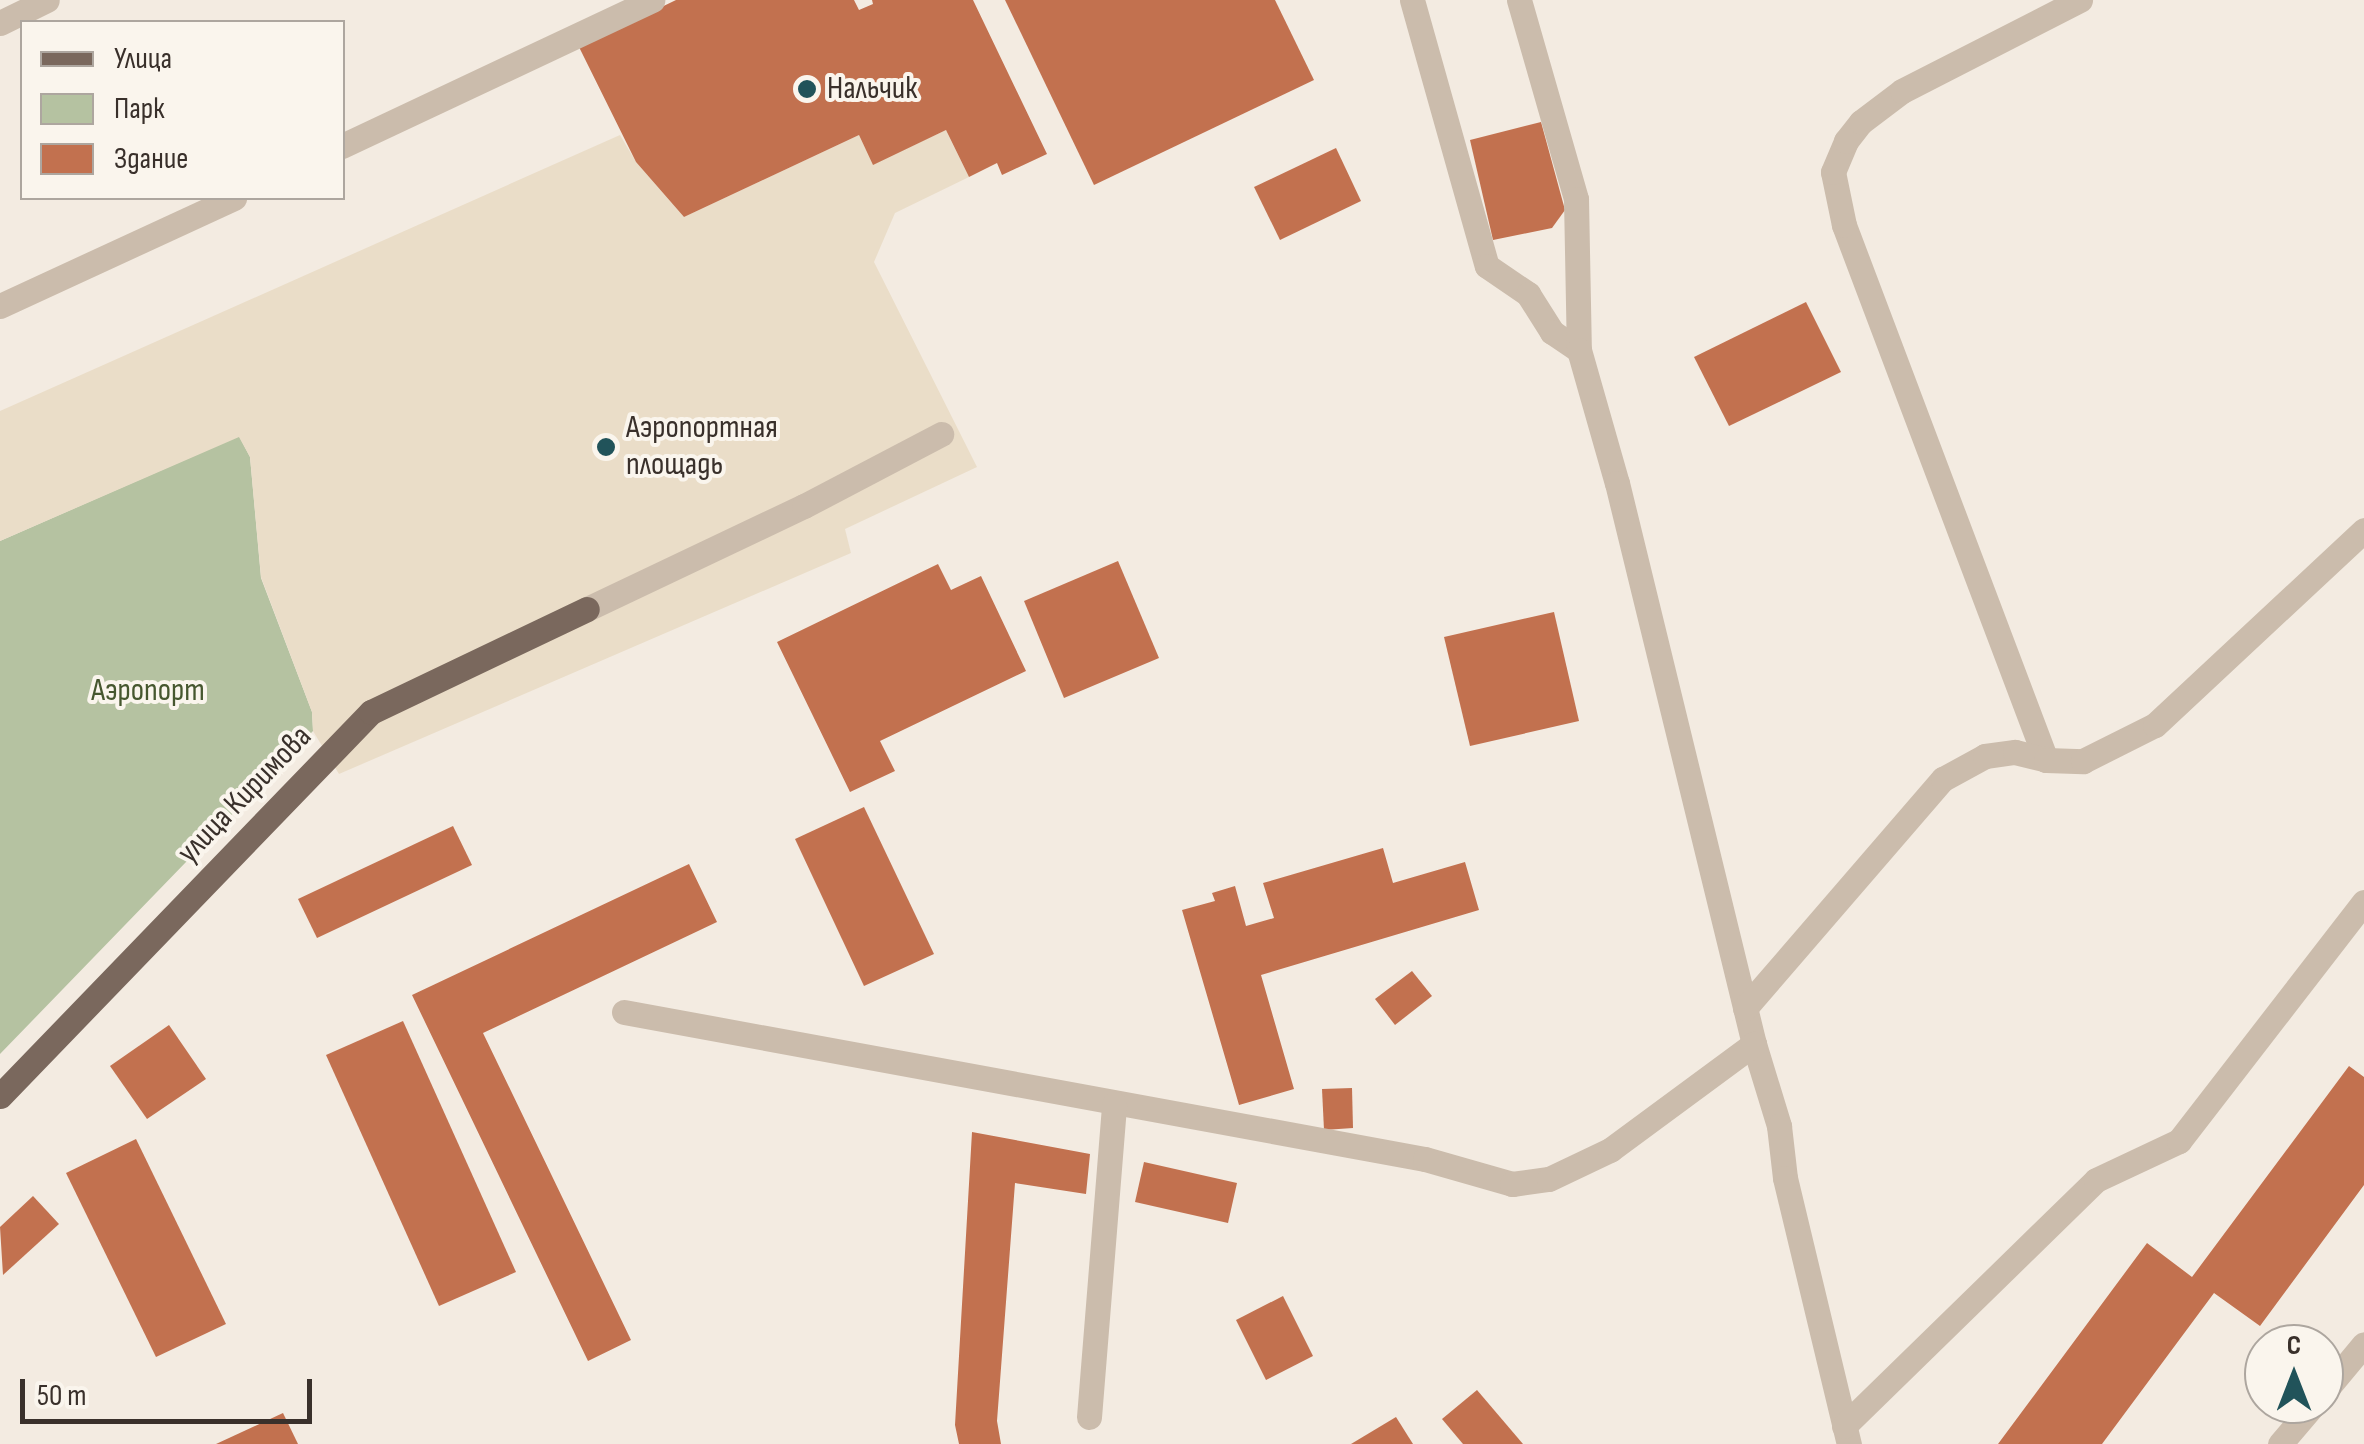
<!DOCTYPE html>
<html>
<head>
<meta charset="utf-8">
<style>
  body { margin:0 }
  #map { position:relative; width:2364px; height:1444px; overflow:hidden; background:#f3ebe1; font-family:"Sofia Sans Condensed",sans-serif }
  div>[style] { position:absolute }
  .green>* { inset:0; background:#b5c2a1 }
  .plaza>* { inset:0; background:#eaddc8 }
  .building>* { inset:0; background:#c2714f }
  .minor>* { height:25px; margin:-12.5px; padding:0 12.5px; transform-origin:12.5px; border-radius:12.5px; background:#cbbcac }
  .major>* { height:25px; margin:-12.5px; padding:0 12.5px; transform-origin:12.5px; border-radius:12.5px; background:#7a685d }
  .dots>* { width:28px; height:28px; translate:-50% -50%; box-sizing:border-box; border:5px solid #faf5ed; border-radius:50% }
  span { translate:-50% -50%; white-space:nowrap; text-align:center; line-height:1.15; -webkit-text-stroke:8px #faf5ed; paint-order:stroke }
  .poi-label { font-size:32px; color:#39302b }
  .left { translate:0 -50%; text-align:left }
  .park-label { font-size:32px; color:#46572f }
  .street-label { font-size:32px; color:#39302b }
  .legend { position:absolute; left:20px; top:20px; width:325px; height:180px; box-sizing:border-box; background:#faf5ed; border:2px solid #ada69f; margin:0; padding:12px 18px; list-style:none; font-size:30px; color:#39302b }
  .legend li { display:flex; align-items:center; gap:20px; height:50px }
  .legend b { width:50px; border:2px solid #ada69f }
  .north { position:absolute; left:2244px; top:1324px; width:100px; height:100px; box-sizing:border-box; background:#faf5ed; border:2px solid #ada69f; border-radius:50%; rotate:0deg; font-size:28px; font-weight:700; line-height:40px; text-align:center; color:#39302b }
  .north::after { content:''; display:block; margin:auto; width:35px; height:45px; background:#21535a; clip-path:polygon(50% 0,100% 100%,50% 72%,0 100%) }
  .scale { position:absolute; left:20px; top:1379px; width:292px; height:45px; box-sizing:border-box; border:5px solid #39302b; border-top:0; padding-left:12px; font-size:30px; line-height:35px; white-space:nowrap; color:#39302b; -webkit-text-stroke:8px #faf5ed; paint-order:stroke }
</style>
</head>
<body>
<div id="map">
  <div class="green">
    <div style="clip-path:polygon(239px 436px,250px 457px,261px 578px,312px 712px,313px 731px,0 1054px,0 541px)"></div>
  </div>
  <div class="plaza">
    <div style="clip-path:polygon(946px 130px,969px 177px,895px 213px,874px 262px,977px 467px,845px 529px,851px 553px,339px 774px,313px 731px,312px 712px,261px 577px,250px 457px,239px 437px,0 541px,0 411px,620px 135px,636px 162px,684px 217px,859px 135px,873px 164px)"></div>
  </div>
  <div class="building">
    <div style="clip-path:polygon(676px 0,854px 0,859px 10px,873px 4px,872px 0,973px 0,1047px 154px,1002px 175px,997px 163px,969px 177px,946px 130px,873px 165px,859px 135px,684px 217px,636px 162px,579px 47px)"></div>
    <div style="clip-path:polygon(1005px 0,1275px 0,1314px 80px,1094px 185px)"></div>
    <div style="clip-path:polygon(1541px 122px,1565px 210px,1552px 228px,1493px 240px,1470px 140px)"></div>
    <div style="clip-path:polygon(1336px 148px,1361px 201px,1280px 240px,1254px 187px)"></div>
    <div style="clip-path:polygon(1806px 302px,1841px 372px,1729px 426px,1694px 357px)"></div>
    <div style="clip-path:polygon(1118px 561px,1159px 658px,1064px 698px,1024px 601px)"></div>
    <div style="clip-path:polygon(938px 564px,951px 590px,981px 576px,1026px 671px,880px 741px,895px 771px,850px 792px,777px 642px)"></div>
    <div style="clip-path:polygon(1554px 612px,1579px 721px,1470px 746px,1444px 637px)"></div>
    <div style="clip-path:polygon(864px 807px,934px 954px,864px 986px,795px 839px)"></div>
    <div style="clip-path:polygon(453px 826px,472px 865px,317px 938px,298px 899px)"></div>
    <div style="clip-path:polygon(1383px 848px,1393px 883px,1465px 862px,1479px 910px,1261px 975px,1294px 1089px,1239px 1105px,1182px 910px,1215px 901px,1212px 893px,1235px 886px,1246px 926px,1274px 918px,1263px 883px)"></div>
    <div style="clip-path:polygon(689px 864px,717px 922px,483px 1033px,631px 1340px,588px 1361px,412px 995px)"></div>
    <div style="clip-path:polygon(1412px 971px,1432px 996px,1395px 1025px,1375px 999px)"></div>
    <div style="clip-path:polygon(403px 1021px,516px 1272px,439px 1306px,326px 1055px)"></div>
    <div style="clip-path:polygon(169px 1025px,206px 1079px,147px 1119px,110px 1066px)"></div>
    <div style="clip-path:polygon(2349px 1066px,2364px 1077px,2364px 1185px,2260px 1326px,2214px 1293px,2102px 1444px,1998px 1444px,2147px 1243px,2192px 1277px)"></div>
    <div style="clip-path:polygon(1352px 1088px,1353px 1128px,1324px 1130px,1322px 1089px)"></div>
    <div style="clip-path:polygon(972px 1132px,1090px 1154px,1086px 1194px,1015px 1183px,997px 1421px,1001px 1444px,959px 1444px,955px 1425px)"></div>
    <div style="clip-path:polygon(136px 1139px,226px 1324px,156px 1357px,66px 1173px)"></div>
    <div style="clip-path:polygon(1144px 1162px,1237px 1183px,1228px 1223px,1135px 1202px)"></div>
    <div style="clip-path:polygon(33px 1196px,59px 1224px,3px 1275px,0 1227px)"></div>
    <div style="clip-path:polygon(1283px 1296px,1313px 1356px,1266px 1380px,1236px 1320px)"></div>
    <div style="clip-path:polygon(1477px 1390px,1523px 1444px,1463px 1444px,1442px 1419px)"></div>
    <div style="clip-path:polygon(283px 1413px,298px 1444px,216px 1444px)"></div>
    <div style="clip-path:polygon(1396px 1417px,1413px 1444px,1351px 1444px)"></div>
  </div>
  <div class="minor">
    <div style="left:1412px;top:0;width:276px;rotate:74.3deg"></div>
    <div style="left:1487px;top:266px;width:50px;rotate:34.3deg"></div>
    <div style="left:1528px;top:294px;width:45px;rotate:57.7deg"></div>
    <div style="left:1552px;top:332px;width:32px;rotate:34deg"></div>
    <div style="left:1519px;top:0;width:207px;rotate:74deg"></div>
    <div style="left:1576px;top:199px;width:151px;rotate:88.9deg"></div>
    <div style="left:1579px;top:350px;width:138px;rotate:74.1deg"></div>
    <div style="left:1617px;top:483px;width:577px;rotate:76.28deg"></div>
    <div style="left:1754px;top:1044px;width:86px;rotate:73deg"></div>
    <div style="left:1779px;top:1126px;width:52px;rotate:83.4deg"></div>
    <div style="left:1785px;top:1178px;width:274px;rotate:76.5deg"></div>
    <div style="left:0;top:23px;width:52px;rotate:-26.1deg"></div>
    <div style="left:342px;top:146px;width:343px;rotate:-25.2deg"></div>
    <div style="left:0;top:306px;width:258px;rotate:-24.8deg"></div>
    <div style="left:587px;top:609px;width:240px;rotate:-25.4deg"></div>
    <div style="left:804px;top:506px;width:155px;rotate:-27.7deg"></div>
    <div style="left:2046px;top:760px;width:572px;rotate:-110.69deg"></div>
    <div style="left:1844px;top:225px;width:54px;rotate:-101.7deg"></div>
    <div style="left:1833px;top:172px;width:34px;rotate:-67deg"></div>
    <div style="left:1846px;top:141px;width:24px;rotate:-52deg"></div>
    <div style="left:1861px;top:122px;width:51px;rotate:-37.1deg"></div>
    <div style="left:1902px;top:91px;width:200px;rotate:-27.1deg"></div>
    <div style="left:1745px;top:1008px;width:303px;rotate:-49.2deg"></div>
    <div style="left:1943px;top:779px;width:48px;rotate:-28.7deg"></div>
    <div style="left:1985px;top:756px;width:30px;rotate:-8deg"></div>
    <div style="left:2015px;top:752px;width:32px;rotate:14deg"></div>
    <div style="left:2046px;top:760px;width:37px;rotate:2deg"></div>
    <div style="left:2083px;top:761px;width:80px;rotate:-26.6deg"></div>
    <div style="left:2155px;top:725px;width:286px;rotate:-43deg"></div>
    <div style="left:624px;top:1012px;width:814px;rotate:10.4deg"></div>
    <div style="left:1425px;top:1159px;width:91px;rotate:16deg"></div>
    <div style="left:1512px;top:1184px;width:37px;rotate:-8deg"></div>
    <div style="left:1549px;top:1179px;width:68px;rotate:-25.4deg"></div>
    <div style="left:1610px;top:1150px;width:179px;rotate:-36.4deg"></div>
    <div style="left:2324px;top:1392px;width:62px;rotate:-50.2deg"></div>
    <div style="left:1089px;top:1417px;width:314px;rotate:-85.4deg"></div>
    <div style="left:1844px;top:1426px;width:352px;rotate:-44.3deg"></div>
    <div style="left:2096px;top:1180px;width:92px;rotate:-25.2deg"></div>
    <div style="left:2179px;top:1141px;width:302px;rotate:-52.3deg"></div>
    <div style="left:2280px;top:1444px;width:52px;rotate:-49.6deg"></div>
  </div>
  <div class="major">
    <div style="left:0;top:1096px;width:534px;rotate:-45.99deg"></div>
    <div style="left:371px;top:712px;width:239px;rotate:-25.5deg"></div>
  </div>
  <div class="dots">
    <div style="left:807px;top:89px;background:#21535a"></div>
    <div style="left:606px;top:447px;background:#21535a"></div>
  </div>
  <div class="poi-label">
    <span class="left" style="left:827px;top:89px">Нальчик</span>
    <span class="left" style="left:626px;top:447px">Аэропортная<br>площадь</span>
  </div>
  <div class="park-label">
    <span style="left:148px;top:691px">Аэропорт</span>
  </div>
  <div class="street-label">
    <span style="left:245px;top:795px;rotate:-46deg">улица Киримова</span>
  </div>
  <ul class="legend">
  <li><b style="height:12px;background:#7a685d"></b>Улица</li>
  <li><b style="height:28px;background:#b5c2a1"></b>Парк</li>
  <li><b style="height:28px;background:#c2714f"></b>Здание</li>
  </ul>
  <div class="north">С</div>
  <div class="scale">50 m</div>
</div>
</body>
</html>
